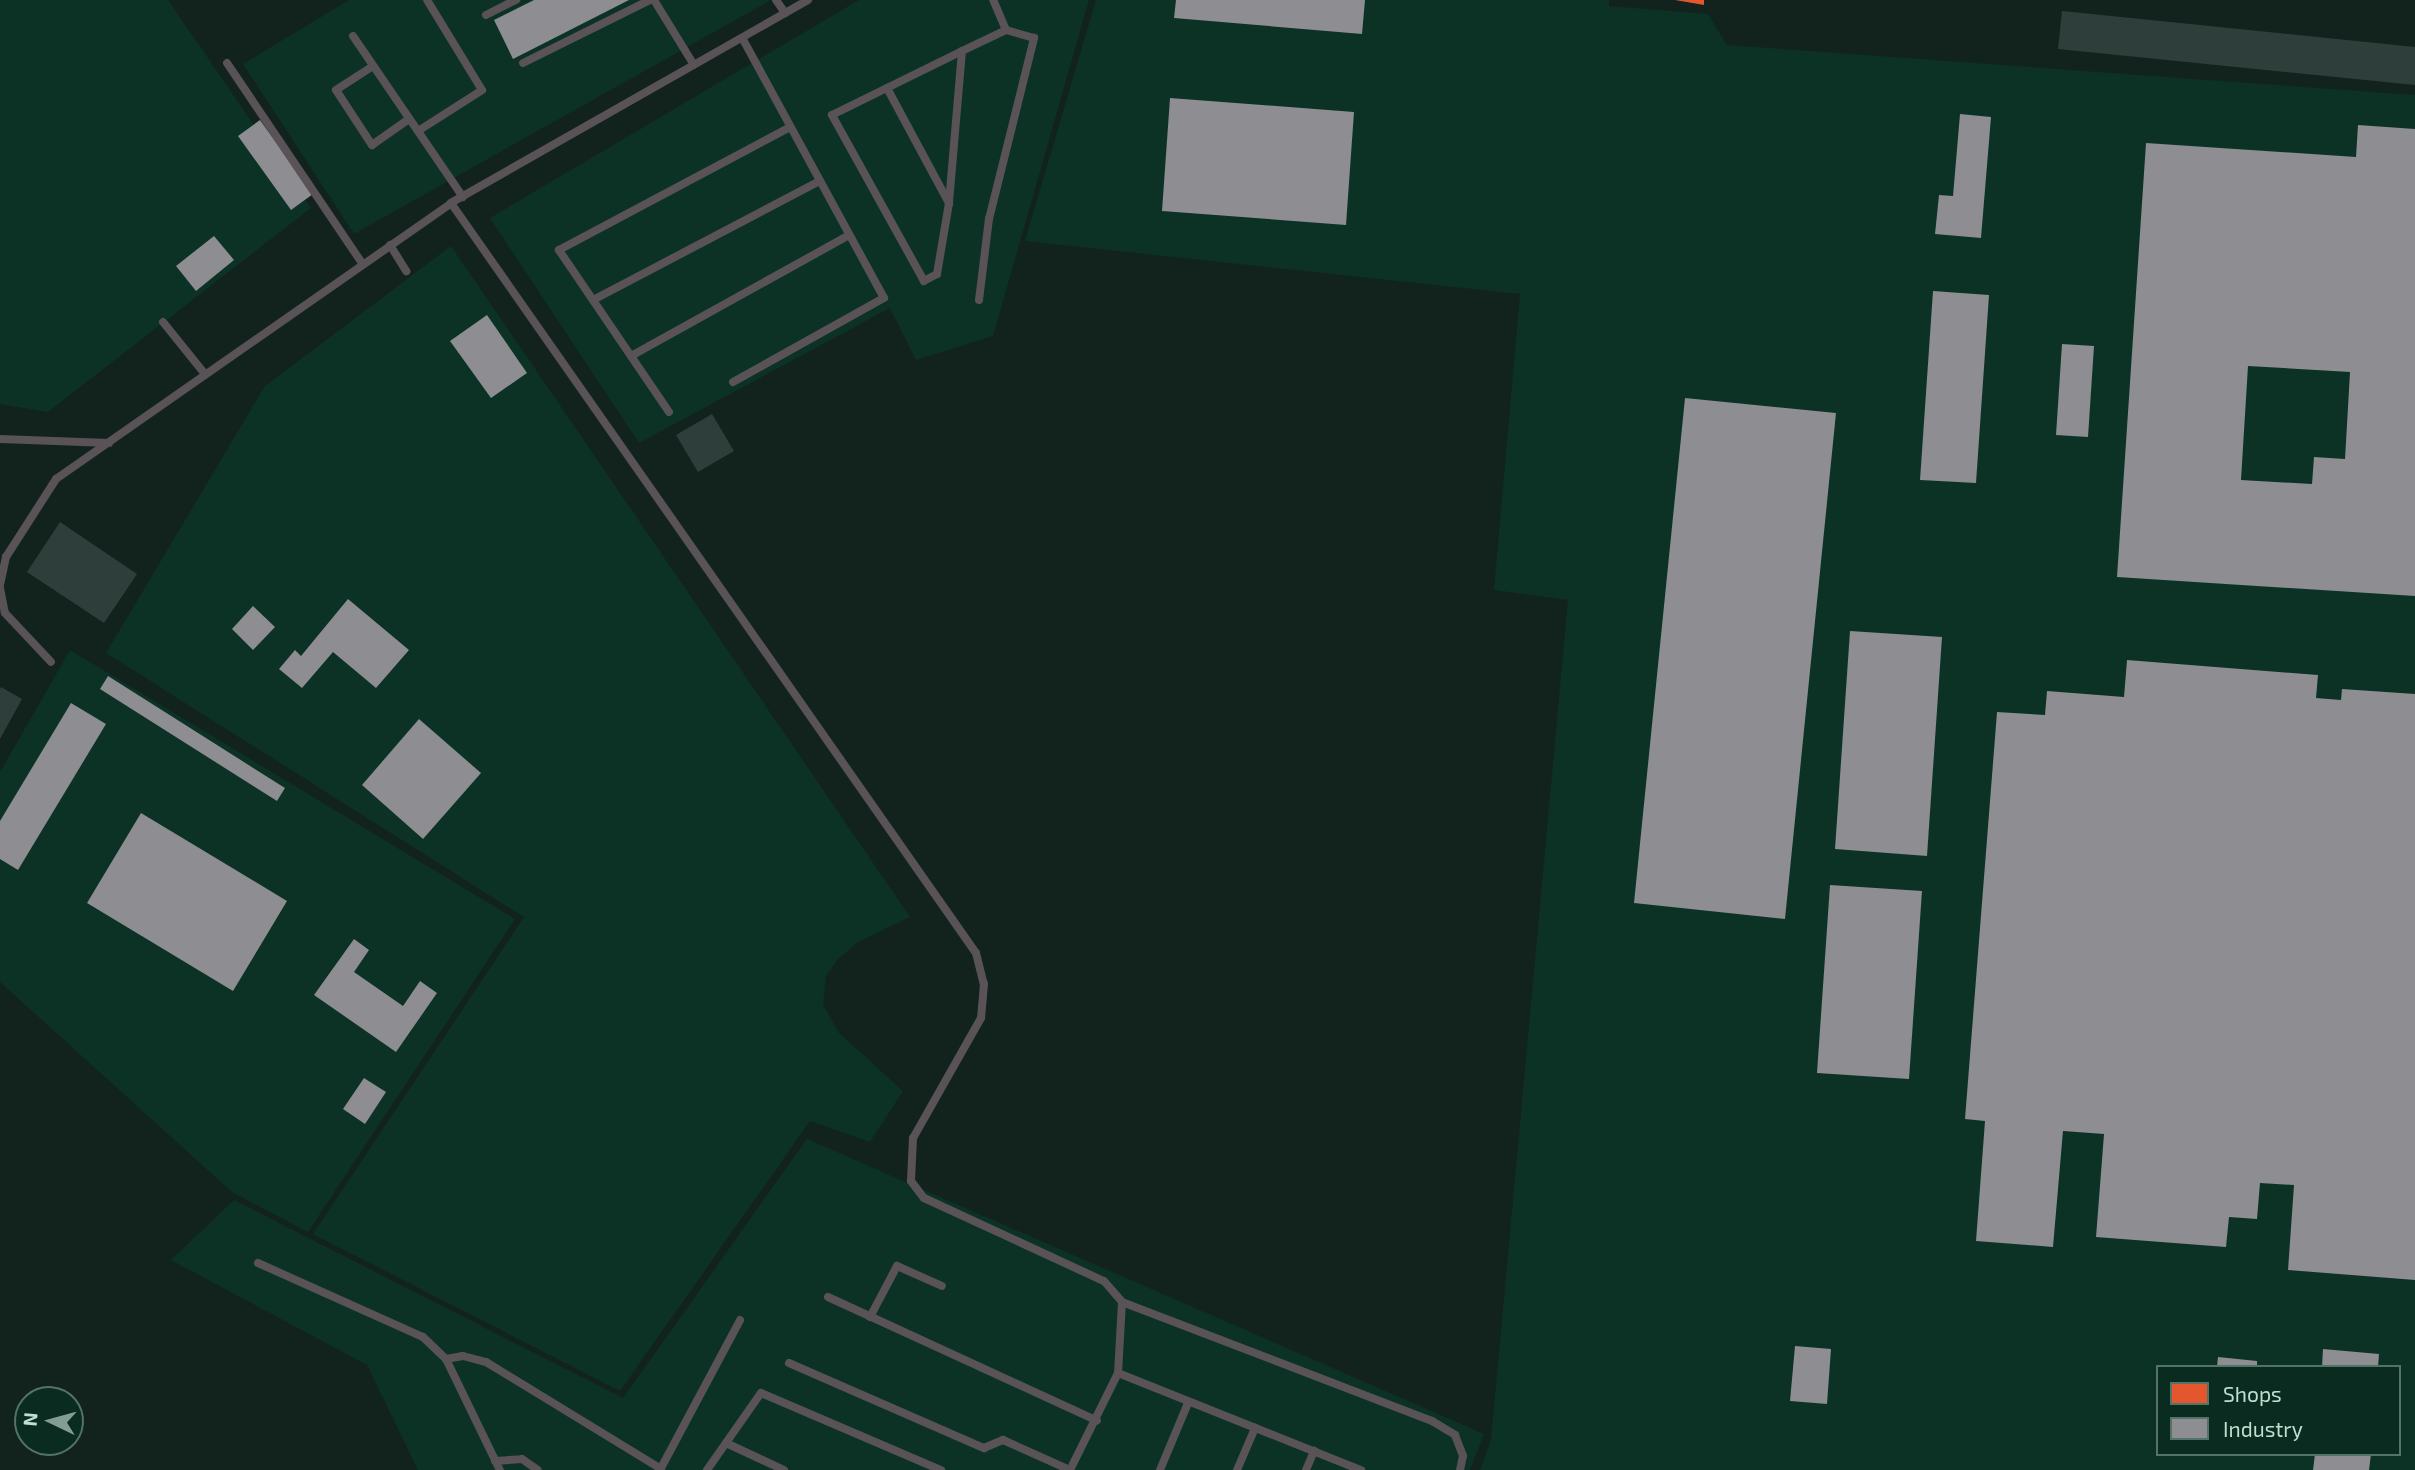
<!DOCTYPE html>
<html>
<head>
<meta charset="utf-8">
<style>
  body { margin:0 }
  #map { position:relative; width:2415px; height:1470px; overflow:hidden; background:#12231d; font-family:"Exo 2",sans-serif }
  div>[style] { position:absolute }
  .built>* { inset:0; background:#0c3125 }
  .shops>* { inset:0; background:#e4572e }
  .industry>* { inset:0; background:#8d8d92 }
  .building>* { inset:0; background:#2e3f3b }
  .service>* { height:8px; margin:-4px; padding:0 4px; transform-origin:4px; border-radius:4px; background:#595256 }
  span { translate:-50% -50%; white-space:nowrap; text-align:center; line-height:1.15; -webkit-text-stroke:7px #0a2b20; paint-order:stroke }
  .legend { position:absolute; left:2156px; top:1365px; width:245px; height:91px; box-sizing:border-box; background:#0a2b20; border:2px solid #537367; margin:0; padding:9px 12px; list-style:none; font-size:21px; color:#c0dfd1 }
  .legend li { display:flex; align-items:center; gap:14px; height:35px }
  .legend b { width:35px; border:2px solid #537367 }
  .north { position:absolute; left:14px; top:1386px; width:70px; height:70px; box-sizing:border-box; background:#0a2b20; border:2px solid #537367; border-radius:50%; rotate:275deg; font-size:19px; font-weight:700; line-height:28px; text-align:center; color:#c0dfd1 }
  .north::after { content:''; display:block; margin:auto; width:24px; height:32px; background:#839d92; clip-path:polygon(50% 0,100% 100%,50% 72%,0 100%) }
</style>
</head>
<body>
<div id="map">
  <div class="built">
    <div style="clip-path:polygon(0 0,168px 0,311px 208px,48px 412px,0 404px)"></div>
    <div style="clip-path:polygon(349px 0,771px 0,354px 234px,243px 64px)"></div>
    <div style="clip-path:polygon(859px 0,1089px 0,993px 336px,916px 360px,890px 308px,639px 443px,490px 218px)"></div>
    <div style="clip-path:polygon(evenodd,1096px 0,1609px 0,1609px 6px,1708px 14px,1727px 45px,2415px 95px,2415px 1470px,1480px 1470px,1491px 1440px,1568px 600px,1494px 590px,1520px 294px,1025px 241px,1096px 0,2158px 1367px,2399px 1367px,2399px 1454px,2158px 1454px,2158px 1367px)"></div>
    <div style="clip-path:polygon(451px 246px,910px 917px,858px 942px,838px 959px,826px 976px,823px 1005px,839px 1033px,903px 1091px,870px 1142px,810px 1121px,620px 1391px,313px 1234px,524px 917px,106px 653px,265px 386px)"></div>
    <div style="clip-path:polygon(70px 650px,515px 919px,308px 1232px,232px 1192px,0 982px,0 772px)"></div>
    <div style="clip-path:polygon(807px 1139px,1484px 1434px,1470px 1470px,418px 1470px,367px 1365px,171px 1260px,234px 1200px,623px 1398px)"></div>
  </div>
  <div class="shops">
    <div style="clip-path:polygon(1675px 0,1704px 0,1704px 5px)"></div>
  </div>
  <div class="industry">
    <div style="clip-path:polygon(534px 0,629px 0,513px 59px,494px 20px)"></div>
    <div style="clip-path:polygon(1176px 0,1365px 0,1362px 34px,1174px 18px)"></div>
    <div style="clip-path:polygon(1170px 98px,1354px 112px,1346px 225px,1162px 211px)"></div>
    <div style="clip-path:polygon(1960px 114px,1991px 117px,1981px 238px,1935px 234px,1939px 195px,1953px 196px)"></div>
    <div style="clip-path:polygon(260px 120px,313px 194px,291px 210px,238px 136px)"></div>
    <div style="clip-path:polygon(evenodd,2358px 125px,2415px 129px,2415px 596px,2117px 577px,2146px 143px,2356px 157px,2358px 125px,2248px 366px,2350px 372px,2345px 459px,2314px 457px,2312px 484px,2241px 480px,2248px 366px)"></div>
    <div style="clip-path:polygon(214px 236px,234px 260px,196px 291px,176px 266px)"></div>
    <div style="clip-path:polygon(1933px 291px,1989px 295px,1976px 483px,1920px 480px)"></div>
    <div style="clip-path:polygon(487px 315px,527px 373px,491px 398px,450px 341px)"></div>
    <div style="clip-path:polygon(2062px 344px,2094px 346px,2088px 437px,2056px 435px)"></div>
    <div style="clip-path:polygon(1685px 398px,1836px 413px,1785px 919px,1634px 903px)"></div>
    <div style="clip-path:polygon(348px 599px,409px 650px,376px 688px,333px 652px,302px 688px,279px 669px,295px 650px,301px 656px)"></div>
    <div style="clip-path:polygon(253px 606px,275px 627px,253px 650px,232px 629px)"></div>
    <div style="clip-path:polygon(1850px 631px,1942px 637px,1927px 856px,1835px 849px)"></div>
    <div style="clip-path:polygon(2127px 660px,2318px 675px,2316px 698px,2341px 700px,2342px 689px,2415px 694px,2415px 1280px,2288px 1270px,2294px 1185px,2260px 1183px,2257px 1219px,2229px 1217px,2226px 1247px,2096px 1237px,2104px 1134px,2063px 1131px,2053px 1247px,1976px 1241px,1985px 1121px,1965px 1119px,1997px 712px,2045px 715px,2047px 691px,2124px 697px)"></div>
    <div style="clip-path:polygon(108px 676px,285px 788px,277px 801px,100px 689px)"></div>
    <div style="clip-path:polygon(71px 703px,106px 724px,18px 870px,0 859px,0 821px)"></div>
    <div style="clip-path:polygon(419px 719px,481px 773px,423px 839px,362px 785px)"></div>
    <div style="clip-path:polygon(141px 813px,287px 901px,233px 991px,87px 903px)"></div>
    <div style="clip-path:polygon(1830px 885px,1922px 891px,1909px 1079px,1817px 1073px)"></div>
    <div style="clip-path:polygon(354px 939px,369px 950px,354px 972px,403px 1006px,420px 981px,437px 993px,396px 1052px,314px 995px)"></div>
    <div style="clip-path:polygon(364px 1078px,386px 1092px,365px 1124px,343px 1109px)"></div>
    <div style="clip-path:polygon(1795px 1346px,1831px 1349px,1827px 1404px,1790px 1401px)"></div>
    <div style="clip-path:polygon(2323px 1349px,2379px 1354px,2378px 1367px,2322px 1367px)"></div>
    <div style="clip-path:polygon(2218px 1357px,2257px 1361px,2257px 1367px,2217px 1367px)"></div>
    <div style="clip-path:polygon(2315px 1454px,2371px 1454px,2369px 1470px,2313px 1470px)"></div>
  </div>
  <div class="building">
    <div style="clip-path:polygon(2062px 11px,2415px 47px,2415px 85px,2058px 49px)"></div>
    <div style="clip-path:polygon(712px 414px,734px 451px,698px 472px,676px 435px)"></div>
    <div style="clip-path:polygon(60px 522px,137px 574px,104px 623px,27px 572px)"></div>
    <div style="clip-path:polygon(1px 687px,22px 699px,0 739px,0 689px)"></div>
  </div>
  <div class="service">
    <div style="left:654px;top:0;width:76px;rotate:58.4deg"></div>
    <div style="left:776px;top:0;width:16px;rotate:55deg"></div>
    <div style="left:808px;top:0;width:411px;rotate:150.4deg"></div>
    <div style="left:451px;top:203px;width:915px;rotate:55.01deg"></div>
    <div style="left:976px;top:953px;width:32px;rotate:76deg"></div>
    <div style="left:984px;top:984px;width:34px;rotate:95deg"></div>
    <div style="left:981px;top:1018px;width:138px;rotate:119.5deg"></div>
    <div style="left:913px;top:1138px;width:43px;rotate:92.7deg"></div>
    <div style="left:911px;top:1181px;width:21px;rotate:53deg"></div>
    <div style="left:924px;top:1198px;width:198px;rotate:24.8deg"></div>
    <div style="left:1104px;top:1281px;width:28px;rotate:49deg"></div>
    <div style="left:1122px;top:1302px;width:71px;rotate:93.2deg"></div>
    <div style="left:1118px;top:1373px;width:108px;rotate:116.3deg"></div>
    <div style="left:486px;top:15px;width:34px;rotate:-27deg"></div>
    <div style="left:353px;top:36px;width:195px;rotate:55.7deg"></div>
    <div style="left:962px;top:51px;width:153px;rotate:94.9deg"></div>
    <div style="left:949px;top:203px;width:72px;rotate:99.6deg"></div>
    <div style="left:937px;top:274px;width:15px;rotate:152deg"></div>
    <div style="left:924px;top:281px;width:190px;rotate:-119deg"></div>
    <div style="left:832px;top:115px;width:145px;rotate:-26.2deg"></div>
    <div style="left:962px;top:51px;width:49px;rotate:-25.5deg"></div>
    <div style="left:1006px;top:30px;width:33px;rotate:-113deg"></div>
    <div style="left:227px;top:63px;width:241px;rotate:56deg"></div>
    <div style="left:523px;top:63px;width:142px;rotate:-26.4deg"></div>
    <div style="left:373px;top:66px;width:44px;rotate:147deg"></div>
    <div style="left:336px;top:90px;width:66px;rotate:56.8deg"></div>
    <div style="left:372px;top:145px;width:45px;rotate:-35.1deg"></div>
    <div style="left:887px;top:88px;width:131px;rotate:61.7deg"></div>
    <div style="left:418px;top:131px;width:76px;rotate:-32.6deg"></div>
    <div style="left:482px;top:90px;width:105px;rotate:-121.4deg"></div>
    <div style="left:390px;top:245px;width:31px;rotate:58deg"></div>
    <div style="left:593px;top:300px;width:256px;rotate:-27.7deg"></div>
    <div style="left:979px;top:300px;width:82px;rotate:-83deg"></div>
    <div style="left:989px;top:219px;width:187px;rotate:-76deg"></div>
    <div style="left:1034px;top:38px;width:29px;rotate:-164deg"></div>
    <div style="left:163px;top:322px;width:67px;rotate:51.1deg"></div>
    <div style="left:631px;top:356px;width:249px;rotate:-29deg"></div>
    <div style="left:733px;top:382px;width:173px;rotate:-29.1deg"></div>
    <div style="left:884px;top:298px;width:296px;rotate:-118.6deg"></div>
    <div style="left:669px;top:412px;width:196px;rotate:-124.2deg"></div>
    <div style="left:559px;top:250px;width:262px;rotate:-28deg"></div>
    <div style="left:0;top:439px;width:109px;rotate:2.1deg"></div>
    <div style="left:0;top:585px;width:29px;rotate:-78deg"></div>
    <div style="left:6px;top:557px;width:93px;rotate:-57.3deg"></div>
    <div style="left:56px;top:479px;width:482px;rotate:-34.9deg"></div>
    <div style="left:0;top:588px;width:25px;rotate:79deg"></div>
    <div style="left:5px;top:613px;width:67px;rotate:46.8deg"></div>
    <div style="left:258px;top:1263px;width:181px;rotate:24.2deg"></div>
    <div style="left:423px;top:1337px;width:32px;rotate:44deg"></div>
    <div style="left:446px;top:1359px;width:123px;rotate:64.1deg"></div>
    <div style="left:828px;top:1297px;width:296px;rotate:24.7deg"></div>
    <div style="left:1122px;top:1302px;width:332px;rotate:21deg"></div>
    <div style="left:1432px;top:1421px;width:27px;rotate:31deg"></div>
    <div style="left:1455px;top:1435px;width:22px;rotate:69deg"></div>
    <div style="left:1463px;top:1456px;width:14px;rotate:102deg"></div>
    <div style="left:870px;top:1317px;width:58px;rotate:-62.1deg"></div>
    <div style="left:897px;top:1266px;width:49px;rotate:24deg"></div>
    <div style="left:446px;top:1359px;width:17px;rotate:-10deg"></div>
    <div style="left:463px;top:1356px;width:24px;rotate:15deg"></div>
    <div style="left:486px;top:1362px;width:205px;rotate:31.4deg"></div>
    <div style="left:789px;top:1363px;width:213px;rotate:23.6deg"></div>
    <div style="left:984px;top:1448px;width:21px;rotate:-23deg"></div>
    <div style="left:1003px;top:1440px;width:73px;rotate:24.1deg"></div>
    <div style="left:1118px;top:1373px;width:262px;rotate:21.8deg"></div>
    <div style="left:726px;top:1443px;width:64px;rotate:25deg"></div>
    <div style="left:495px;top:1461px;width:27px;rotate:-4deg"></div>
    <div style="left:522px;top:1459px;width:19px;rotate:35deg"></div>
    <div style="left:660px;top:1470px;width:170px;rotate:-61.9deg"></div>
    <div style="left:707px;top:1470px;width:94px;rotate:-55deg"></div>
    <div style="left:761px;top:1393px;width:196px;rotate:23.2deg"></div>
    <div style="left:1160px;top:1470px;width:73px;rotate:-67.3deg"></div>
    <div style="left:1237px;top:1470px;width:46px;rotate:-66.8deg"></div>
    <div style="left:1306px;top:1470px;width:21px;rotate:-67deg"></div>
  </div>
  <ul class="legend">
  <li><b style="height:19px;background:#e4572e"></b>Shops</li>
  <li><b style="height:19px;background:#8d8d92"></b>Industry</li>
  </ul>
  <div class="north">N</div>
</div>
</body>
</html>
